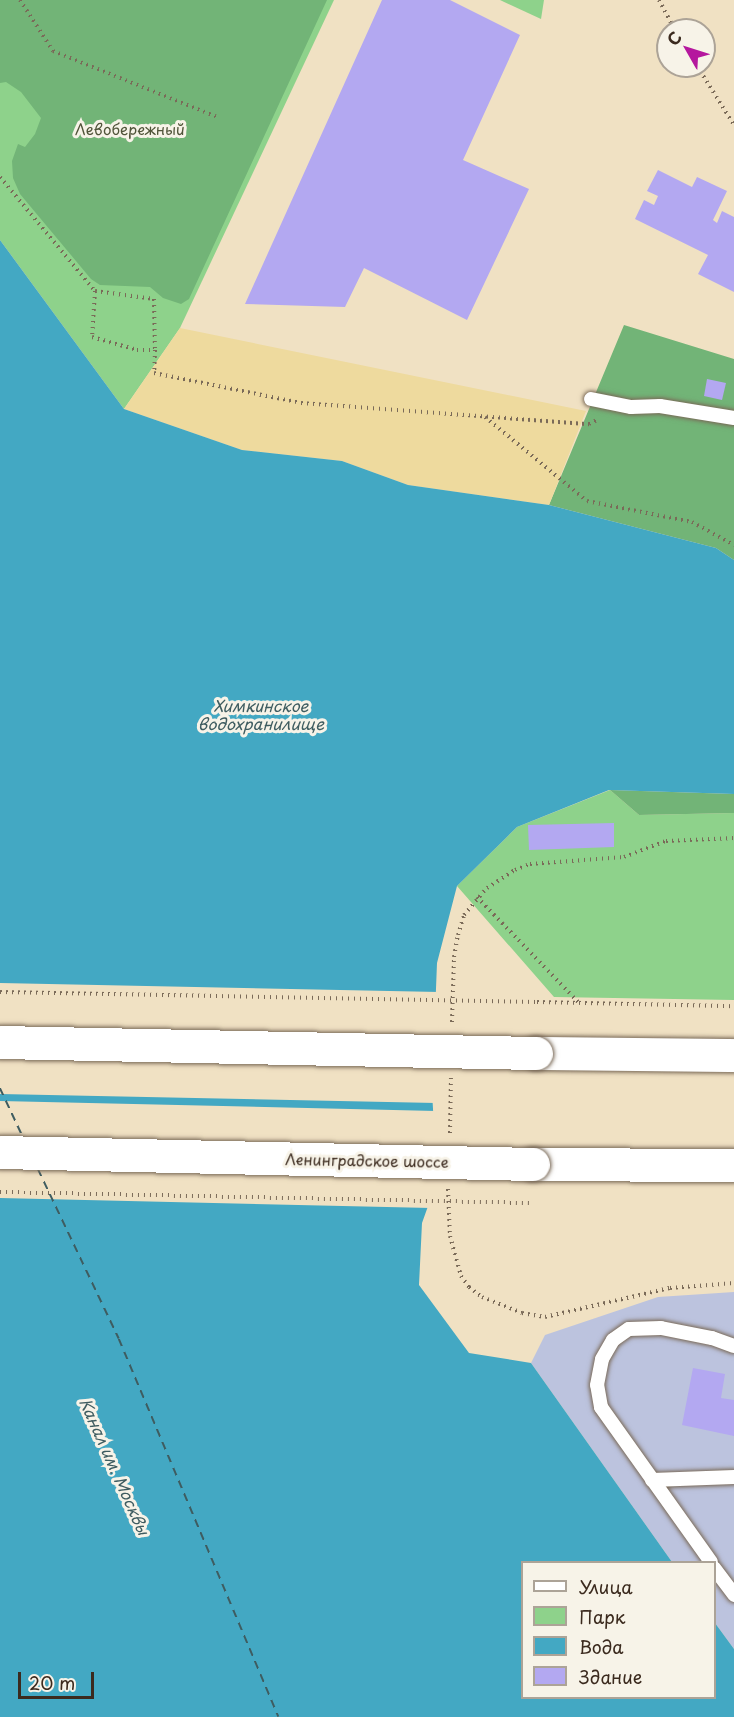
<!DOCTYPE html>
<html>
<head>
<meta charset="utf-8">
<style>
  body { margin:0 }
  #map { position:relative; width:734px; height:1717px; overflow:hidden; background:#f0e1c3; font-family:"Playpen Sans",sans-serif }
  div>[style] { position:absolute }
  .industrial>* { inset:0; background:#bcc3de }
  .green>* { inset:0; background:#8ed28b }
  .forest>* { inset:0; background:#72b477 }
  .sand>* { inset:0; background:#eeda9e }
  .water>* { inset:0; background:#43a8c3 }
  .pier>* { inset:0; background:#f0e1c3 }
  .ferry>* { height:1.5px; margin-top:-0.75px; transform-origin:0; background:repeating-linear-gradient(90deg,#3e5c60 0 8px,transparent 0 14px) }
  .building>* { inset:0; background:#b3a8f1 }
  .path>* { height:4px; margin-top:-2px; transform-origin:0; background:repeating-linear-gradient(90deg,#7a6a58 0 1.5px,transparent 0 6px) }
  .roads { filter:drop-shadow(0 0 2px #7a6a58) drop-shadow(0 0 2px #7a6a58) }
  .lane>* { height:14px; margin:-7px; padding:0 7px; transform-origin:7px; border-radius:7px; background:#fff }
  .primary>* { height:33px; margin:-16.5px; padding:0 16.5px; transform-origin:16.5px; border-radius:16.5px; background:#fff }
  .path-bridge>* { height:4px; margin-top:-2px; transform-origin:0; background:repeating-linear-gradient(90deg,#7a6a58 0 1.5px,transparent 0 6px) }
  .bridges { filter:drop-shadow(0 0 2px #7a6a58) drop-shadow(0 0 2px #7a6a58) }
  .primary-bridge>* { height:33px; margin:-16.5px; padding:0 16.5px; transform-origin:16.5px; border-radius:16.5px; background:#fff }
  span { translate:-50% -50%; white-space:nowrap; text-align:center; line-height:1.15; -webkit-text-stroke:6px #f7f3e8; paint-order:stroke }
  .park-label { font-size:15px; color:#505439 }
  .street-label { font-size:15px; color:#3b2a1e }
  .water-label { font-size:16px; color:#3e5c60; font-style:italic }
  .legend { position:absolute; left:521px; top:1561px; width:195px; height:138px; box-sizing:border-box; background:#f7f3e8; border:2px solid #aca397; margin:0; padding:8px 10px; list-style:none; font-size:18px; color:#3b2a1e }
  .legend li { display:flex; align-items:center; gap:12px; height:30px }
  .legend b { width:30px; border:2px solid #aca397 }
  .north { position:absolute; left:656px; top:18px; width:60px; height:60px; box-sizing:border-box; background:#f7f3e8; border:2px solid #aca397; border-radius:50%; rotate:309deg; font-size:16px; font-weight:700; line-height:24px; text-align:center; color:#3b2a1e }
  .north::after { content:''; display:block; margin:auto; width:21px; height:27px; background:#b5179e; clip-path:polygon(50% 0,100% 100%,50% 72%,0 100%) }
  .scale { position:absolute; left:18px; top:1672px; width:76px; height:27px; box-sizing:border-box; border:3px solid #3b2a1e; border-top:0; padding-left:8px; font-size:18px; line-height:21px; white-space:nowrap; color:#3b2a1e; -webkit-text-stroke:4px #f7f3e8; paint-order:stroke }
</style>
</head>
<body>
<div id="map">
  <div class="industrial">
    <div style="clip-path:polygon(734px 1292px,734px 1649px,715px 1623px,714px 1562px,672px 1562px,531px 1363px,545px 1335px,658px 1297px)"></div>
  </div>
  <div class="green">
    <div style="clip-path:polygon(0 0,334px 0,180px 328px,124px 409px,0 240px)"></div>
    <div style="clip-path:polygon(500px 0,544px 0,541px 19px)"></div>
    <div style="clip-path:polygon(610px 790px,639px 815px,734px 813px,734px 1000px,554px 997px,457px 886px,517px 827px)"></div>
  </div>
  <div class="forest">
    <div style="clip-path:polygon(0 0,327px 0,189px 299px,181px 304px,163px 298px,150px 287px,100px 285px,91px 279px,20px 194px,13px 178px,12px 161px,18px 144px,25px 147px,35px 134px,41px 118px,21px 92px,6px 82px,0 83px)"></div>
    <div style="clip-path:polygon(624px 325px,734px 359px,734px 560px,716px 548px,549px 505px)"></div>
    <div style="clip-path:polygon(610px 790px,734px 794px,734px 813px,639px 815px)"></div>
  </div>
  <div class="sand">
    <div style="clip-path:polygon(180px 328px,586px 411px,549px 505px,408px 485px,342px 461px,242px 450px,124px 409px)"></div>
  </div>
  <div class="water">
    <div style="clip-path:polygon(0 240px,124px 409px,242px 450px,342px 461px,408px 485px,549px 505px,716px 548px,734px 560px,734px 794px,609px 790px,517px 827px,457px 886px,437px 963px,432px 1091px,437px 1181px,422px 1223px,419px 1285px,469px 1353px,531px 1363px,672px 1562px,522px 1562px,522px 1698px,714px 1698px,715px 1623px,734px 1649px,734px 1717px,0 1717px)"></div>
  </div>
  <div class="pier">
    <div style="clip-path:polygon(0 983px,439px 992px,436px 1103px,0 1094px)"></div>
    <div style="clip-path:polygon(0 1101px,436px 1111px,440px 1181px,431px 1208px,0 1198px)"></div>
  </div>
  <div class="ferry">
    <div style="left:0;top:1088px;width:54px;rotate:64.9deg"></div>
    <div style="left:38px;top:1169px;width:188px;rotate:64.5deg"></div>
    <div style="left:119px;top:1339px;width:410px;rotate:67.1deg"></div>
  </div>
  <div class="building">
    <div style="clip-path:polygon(382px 0,450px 0,520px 35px,463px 160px,529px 189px,467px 320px,364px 268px,345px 307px,245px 304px)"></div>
    <div style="clip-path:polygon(658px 170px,692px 187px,697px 177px,727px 191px,713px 220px,717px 223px,722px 211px,734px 217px,734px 292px,698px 274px,708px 255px,635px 219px,644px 200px,654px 205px,658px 196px,647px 191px)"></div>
    <div style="clip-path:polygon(707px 379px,726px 383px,722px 400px,704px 396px)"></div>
    <div style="clip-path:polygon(614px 823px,614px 847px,529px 850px,528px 825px)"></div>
    <div style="clip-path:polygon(693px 1368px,725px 1374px,721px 1398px,734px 1400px,734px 1436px,682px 1425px)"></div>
  </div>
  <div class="path">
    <div style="left:20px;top:0;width:61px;rotate:57.1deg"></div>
    <div style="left:53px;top:51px;width:177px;rotate:21.9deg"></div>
    <div style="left:659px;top:0;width:34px;rotate:62deg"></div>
    <div style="left:697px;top:66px;width:70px;rotate:57.9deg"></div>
    <div style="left:0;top:177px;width:148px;rotate:50.2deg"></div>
    <div style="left:95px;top:291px;width:60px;rotate:7.7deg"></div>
    <div style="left:154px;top:299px;width:51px;rotate:88.9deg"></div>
    <div style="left:95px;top:291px;width:46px;rotate:93.7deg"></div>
    <div style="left:92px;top:337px;width:47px;rotate:16.1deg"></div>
    <div style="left:137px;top:350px;width:18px"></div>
    <div style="left:155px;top:350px;width:23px;rotate:92deg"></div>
    <div style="left:154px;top:373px;width:150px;rotate:11.5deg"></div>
    <div style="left:301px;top:403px;width:289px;rotate:4.2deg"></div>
    <div style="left:589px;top:424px;width:9px;rotate:-27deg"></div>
    <div style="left:485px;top:417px;width:132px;rotate:39.5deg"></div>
    <div style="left:587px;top:501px;width:107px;rotate:11.3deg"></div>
    <div style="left:692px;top:522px;width:48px;rotate:28.7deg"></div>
    <div style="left:477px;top:897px;width:146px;rotate:46.1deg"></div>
    <div style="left:537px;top:1002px;width:197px;rotate:1.2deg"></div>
    <div style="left:452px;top:1022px;width:65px;rotate:-88.2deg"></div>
    <div style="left:454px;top:957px;width:22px;rotate:-80deg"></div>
    <div style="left:458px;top:935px;width:21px;rotate:-73deg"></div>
    <div style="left:464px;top:915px;width:35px;rotate:-50deg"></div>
    <div style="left:487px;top:888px;width:33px;rotate:-33deg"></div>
    <div style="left:515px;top:870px;width:16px;rotate:-22deg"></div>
    <div style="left:530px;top:864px;width:94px;rotate:-4.3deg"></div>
    <div style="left:624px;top:857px;width:45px;rotate:-20.9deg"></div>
    <div style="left:666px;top:841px;width:68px;rotate:-2.5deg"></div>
    <div style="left:450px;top:1133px;width:55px;rotate:-89deg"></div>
    <div style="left:448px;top:1189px;width:47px;rotate:87.6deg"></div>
    <div style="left:450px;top:1236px;width:41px;rotate:74.6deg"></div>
    <div style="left:461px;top:1276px;width:14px;rotate:54deg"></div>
    <div style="left:469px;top:1287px;width:16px;rotate:38deg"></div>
    <div style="left:482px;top:1297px;width:43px;rotate:21.8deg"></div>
    <div style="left:522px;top:1313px;width:23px;rotate:10deg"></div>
    <div style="left:545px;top:1317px;width:128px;rotate:-13.1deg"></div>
    <div style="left:670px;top:1288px;width:64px;rotate:-4.5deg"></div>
  </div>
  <div class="roads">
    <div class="lane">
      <div style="left:591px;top:399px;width:41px;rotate:11.3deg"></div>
      <div style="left:631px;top:407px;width:29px;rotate:-2deg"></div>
      <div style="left:660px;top:406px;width:75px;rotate:9.2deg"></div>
      <div style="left:652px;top:1480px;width:82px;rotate:-2.1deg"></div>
      <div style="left:711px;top:1562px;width:190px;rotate:-125.4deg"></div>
      <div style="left:601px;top:1407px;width:22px;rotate:-100deg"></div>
      <div style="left:597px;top:1385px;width:26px;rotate:-79deg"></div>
      <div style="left:602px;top:1359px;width:22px;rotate:-60deg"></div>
      <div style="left:613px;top:1340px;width:19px;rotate:-35deg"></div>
      <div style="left:629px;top:1329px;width:32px;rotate:-2deg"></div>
      <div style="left:661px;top:1328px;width:52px;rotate:11.1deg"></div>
      <div style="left:712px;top:1338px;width:23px;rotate:20deg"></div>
      <div style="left:714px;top:1568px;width:34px;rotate:53deg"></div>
    </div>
    <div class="primary">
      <div style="left:536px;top:1053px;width:198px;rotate:0.6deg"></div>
      <div style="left:533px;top:1164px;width:201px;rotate:0.3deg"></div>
    </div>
  </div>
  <div class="path-bridge">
    <div style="left:0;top:992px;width:537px;rotate:1.07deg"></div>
    <div style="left:0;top:1192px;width:532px;rotate:1.18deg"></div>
  </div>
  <div class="bridges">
    <div class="primary-bridge">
      <div style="left:0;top:1042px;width:536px;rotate:1.18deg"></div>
      <div style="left:0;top:1152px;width:533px;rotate:1.29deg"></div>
    </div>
  </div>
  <div class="park-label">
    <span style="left:130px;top:129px">Левобережный</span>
  </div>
  <div class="street-label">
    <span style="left:367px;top:1160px;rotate:1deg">Ленинградское шоссе</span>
  </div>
  <div class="water-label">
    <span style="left:261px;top:714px">Химкинское<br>водохранилище</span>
    <span style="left:115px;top:1466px;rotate:66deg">Канал им. Москвы</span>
  </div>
  <ul class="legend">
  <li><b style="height:8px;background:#fff"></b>Улица</li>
  <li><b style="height:16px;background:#8ed28b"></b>Парк</li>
  <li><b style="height:16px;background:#43a8c3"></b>Вода</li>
  <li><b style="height:16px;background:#b3a8f1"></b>Здание</li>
  </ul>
  <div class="north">С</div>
  <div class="scale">20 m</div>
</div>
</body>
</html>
